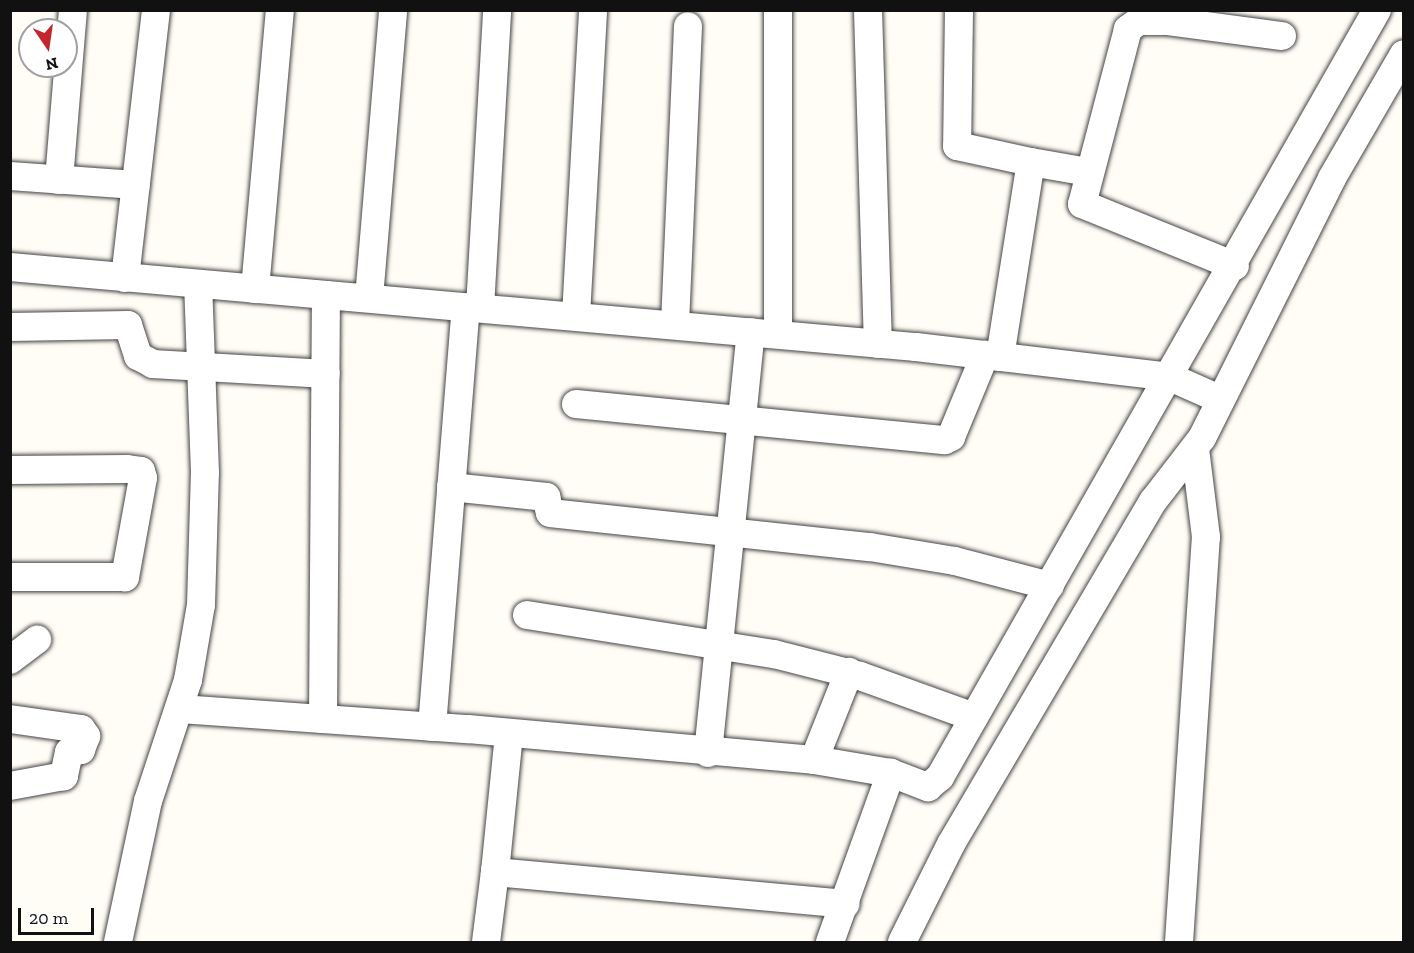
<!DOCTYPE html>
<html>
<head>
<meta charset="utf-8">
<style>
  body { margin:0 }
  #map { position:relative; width:1414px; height:953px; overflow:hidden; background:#fffdf5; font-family:"Zilla Slab",serif }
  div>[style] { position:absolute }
  .roads { filter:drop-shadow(0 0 2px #444) drop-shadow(0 0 2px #444) }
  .minor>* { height:28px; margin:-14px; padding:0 14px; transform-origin:14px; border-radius:14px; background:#fff }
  span { translate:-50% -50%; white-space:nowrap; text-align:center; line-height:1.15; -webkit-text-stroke:6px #fff; paint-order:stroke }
  .frame { position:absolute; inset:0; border:12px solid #111; pointer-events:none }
  .north { position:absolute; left:18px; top:18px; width:60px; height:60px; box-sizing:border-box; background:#fff; border:2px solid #a0a0a0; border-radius:50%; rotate:167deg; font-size:16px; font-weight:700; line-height:24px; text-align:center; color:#111 }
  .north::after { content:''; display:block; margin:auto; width:21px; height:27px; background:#c4262e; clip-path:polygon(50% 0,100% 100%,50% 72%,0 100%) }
  .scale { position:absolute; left:18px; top:908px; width:76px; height:27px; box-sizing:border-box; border:3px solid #111; border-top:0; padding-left:8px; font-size:18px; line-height:21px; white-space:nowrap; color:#111; -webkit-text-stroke:4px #fff; paint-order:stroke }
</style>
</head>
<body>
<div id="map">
  <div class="roads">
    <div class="minor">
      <div style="left:778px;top:10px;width:324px;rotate:90deg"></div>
      <div style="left:868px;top:10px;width:334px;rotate:88.3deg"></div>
      <div style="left:959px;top:10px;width:136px;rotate:90.8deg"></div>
      <div style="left:957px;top:146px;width:76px;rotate:12.2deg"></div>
      <div style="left:1170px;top:10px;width:11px;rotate:100deg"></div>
      <div style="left:1168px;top:21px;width:29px;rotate:180deg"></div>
      <div style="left:1139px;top:21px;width:14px;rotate:144deg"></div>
      <div style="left:1128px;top:29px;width:181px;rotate:104.7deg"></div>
      <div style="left:1082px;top:204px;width:165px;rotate:22.1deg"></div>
      <div style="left:1168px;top:21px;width:115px;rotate:7.5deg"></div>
      <div style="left:10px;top:176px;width:126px;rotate:4.1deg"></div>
      <div style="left:59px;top:180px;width:171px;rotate:-85.3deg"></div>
      <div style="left:10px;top:267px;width:910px;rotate:5.05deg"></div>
      <div style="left:916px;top:347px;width:256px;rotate:6.7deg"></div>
      <div style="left:1170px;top:377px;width:51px;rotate:24.1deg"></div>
      <div style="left:125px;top:278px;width:270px;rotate:-83.4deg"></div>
      <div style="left:255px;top:289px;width:280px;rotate:-84.9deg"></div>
      <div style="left:369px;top:298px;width:289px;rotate:-85.2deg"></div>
      <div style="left:480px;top:308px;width:298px;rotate:-86.7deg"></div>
      <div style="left:576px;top:316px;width:306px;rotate:-86.8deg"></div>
      <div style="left:675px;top:324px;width:298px;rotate:-87.5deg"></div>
      <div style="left:10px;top:327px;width:118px;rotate:-1deg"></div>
      <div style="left:128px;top:325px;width:33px;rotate:72deg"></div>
      <div style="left:138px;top:356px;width:17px;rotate:28deg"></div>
      <div style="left:153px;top:364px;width:173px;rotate:3.3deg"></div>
      <div style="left:1000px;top:357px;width:197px;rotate:-81deg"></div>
      <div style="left:1031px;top:162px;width:58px;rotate:10deg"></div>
      <div style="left:576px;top:404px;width:371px;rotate:5.6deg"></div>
      <div style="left:945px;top:440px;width:7px;rotate:-27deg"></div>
      <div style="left:951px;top:437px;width:89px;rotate:-67.5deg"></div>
      <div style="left:10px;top:470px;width:117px;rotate:-0.5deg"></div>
      <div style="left:127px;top:469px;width:14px;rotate:8deg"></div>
      <div style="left:141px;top:471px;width:7px;rotate:74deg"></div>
      <div style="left:143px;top:478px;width:101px;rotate:100.3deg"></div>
      <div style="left:125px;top:577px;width:115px;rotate:180deg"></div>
      <div style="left:451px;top:487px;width:96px;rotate:6deg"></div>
      <div style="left:546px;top:497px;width:16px;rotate:76deg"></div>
      <div style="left:550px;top:513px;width:322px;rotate:6.1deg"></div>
      <div style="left:870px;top:547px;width:86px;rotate:9.4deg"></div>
      <div style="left:955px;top:561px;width:98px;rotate:14.7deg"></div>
      <div style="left:527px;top:615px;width:250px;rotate:9deg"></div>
      <div style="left:774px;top:654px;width:89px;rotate:14.3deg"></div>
      <div style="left:860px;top:676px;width:121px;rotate:19.8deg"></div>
      <div style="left:10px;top:660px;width:34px;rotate:-37deg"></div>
      <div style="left:180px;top:709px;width:289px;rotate:4deg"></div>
      <div style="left:468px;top:729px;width:347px;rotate:5.1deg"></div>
      <div style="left:814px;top:760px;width:78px;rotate:9.6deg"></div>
      <div style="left:10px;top:719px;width:72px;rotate:8deg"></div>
      <div style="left:81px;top:729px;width:9px;rotate:54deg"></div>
      <div style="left:86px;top:736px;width:15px;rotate:110deg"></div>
      <div style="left:81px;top:750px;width:12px;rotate:171deg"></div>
      <div style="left:69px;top:752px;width:25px;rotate:102deg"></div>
      <div style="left:64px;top:776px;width:55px;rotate:169.5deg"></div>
      <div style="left:323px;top:719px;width:424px;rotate:-89.6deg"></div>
      <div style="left:432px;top:727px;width:421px;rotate:-85.4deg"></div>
      <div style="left:509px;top:734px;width:139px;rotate:95.8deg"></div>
      <div style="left:495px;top:872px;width:352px;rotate:5.2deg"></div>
      <div style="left:708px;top:753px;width:423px;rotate:-84.2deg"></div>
      <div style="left:814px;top:760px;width:95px;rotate:-68.3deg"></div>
      <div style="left:118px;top:942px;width:144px;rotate:-78deg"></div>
      <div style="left:148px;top:801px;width:127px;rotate:-71.7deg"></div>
      <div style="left:188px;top:680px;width:76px;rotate:-80.2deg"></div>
      <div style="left:201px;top:605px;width:132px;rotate:-88.3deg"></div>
      <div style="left:205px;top:473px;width:189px;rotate:-92.1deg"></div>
      <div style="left:486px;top:942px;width:71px;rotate:-82.7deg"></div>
      <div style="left:830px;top:942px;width:180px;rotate:-70.2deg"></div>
      <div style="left:891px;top:773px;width:40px;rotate:21deg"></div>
      <div style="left:928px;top:787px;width:16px;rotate:-40deg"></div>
      <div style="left:940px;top:777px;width:883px;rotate:-60.33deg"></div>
      <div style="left:902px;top:942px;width:110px;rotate:-63.4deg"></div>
      <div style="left:951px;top:844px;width:399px;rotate:-59.5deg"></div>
      <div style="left:1154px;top:500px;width:78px;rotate:-52.3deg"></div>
      <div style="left:1202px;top:438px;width:291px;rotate:-63.4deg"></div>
      <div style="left:1332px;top:178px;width:143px;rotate:-59.9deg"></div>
      <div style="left:1179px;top:942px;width:406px;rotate:-86.2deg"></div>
      <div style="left:1206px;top:537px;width:89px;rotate:-97.1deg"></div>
    </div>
  </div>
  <div class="frame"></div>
  <div class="north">N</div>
  <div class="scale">20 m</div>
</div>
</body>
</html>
